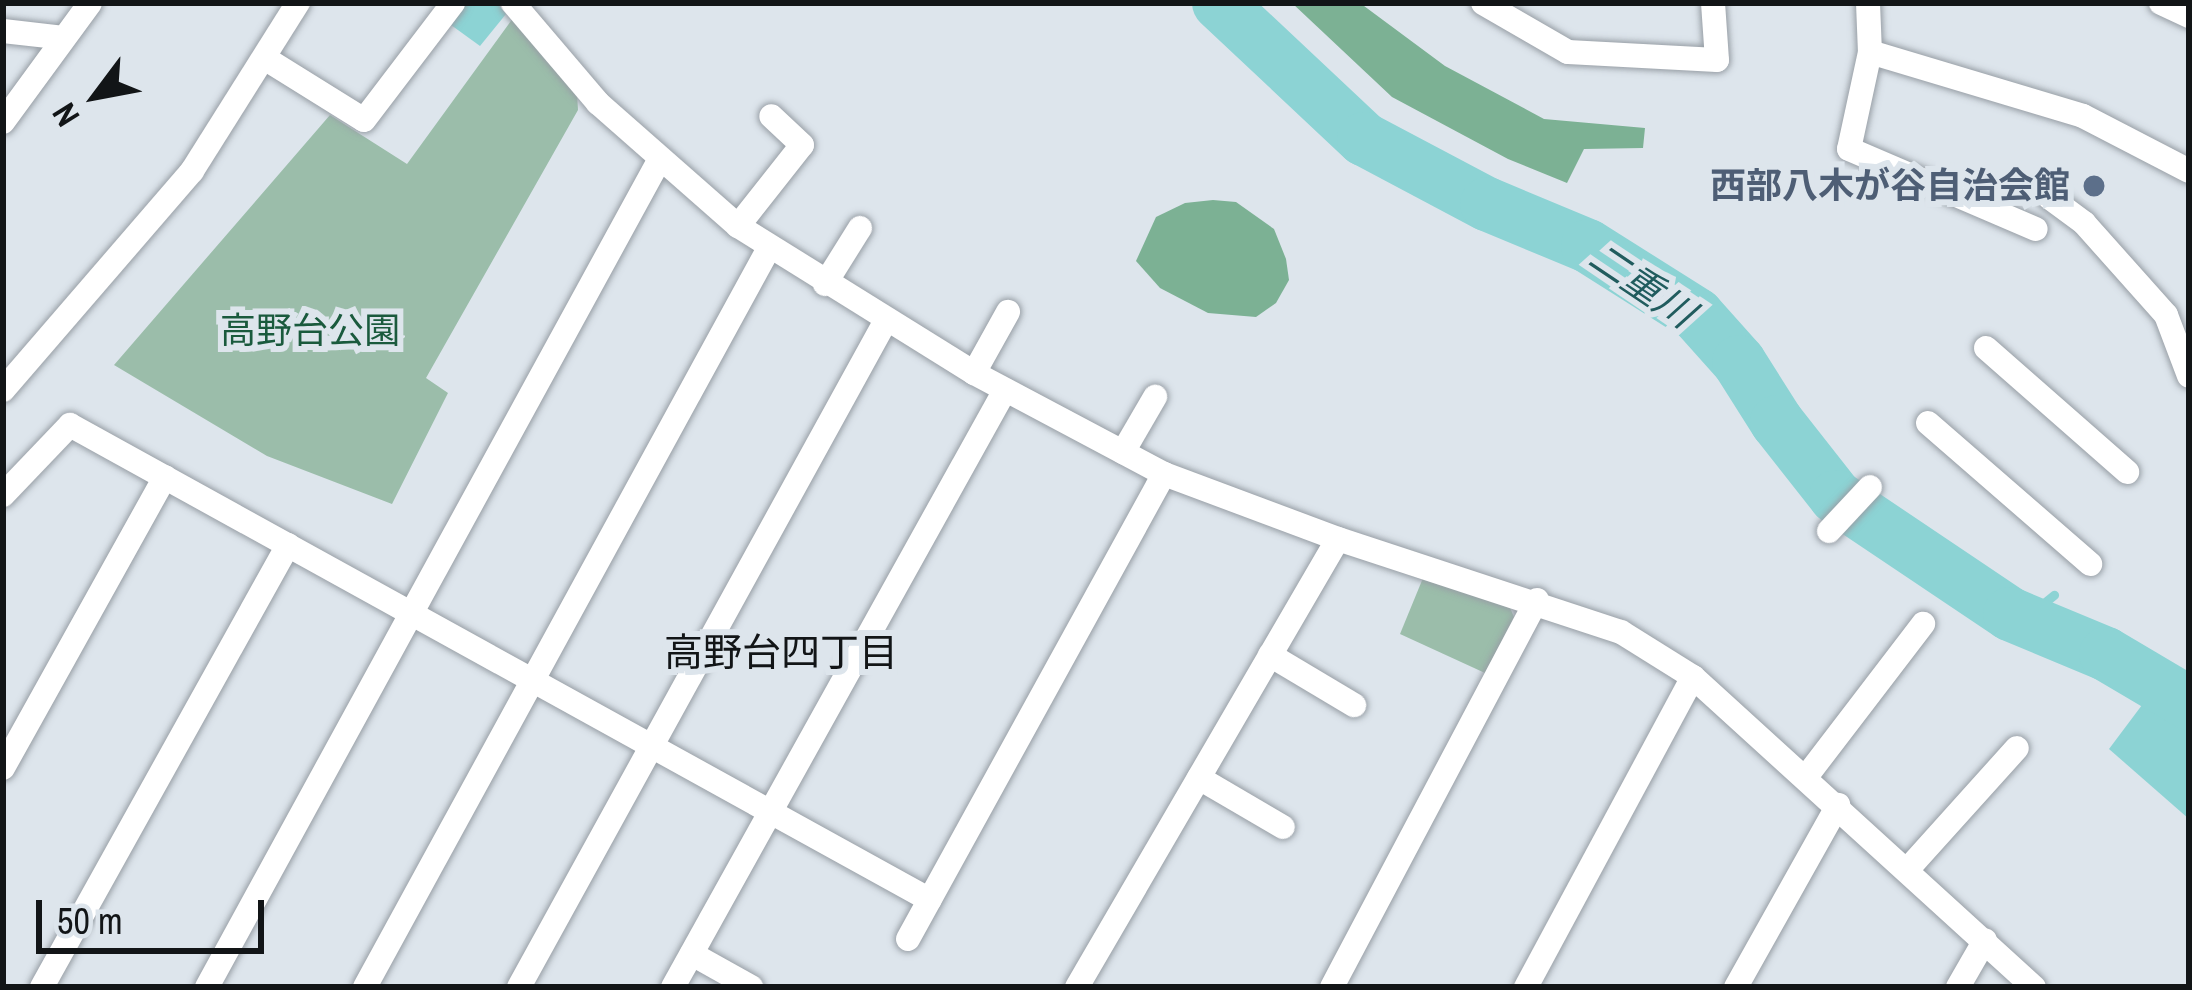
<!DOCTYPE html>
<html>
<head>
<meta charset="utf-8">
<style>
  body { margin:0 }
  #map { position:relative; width:2192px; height:990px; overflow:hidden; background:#dde5ec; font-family:"Archivo Narrow","Noto Sans JP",sans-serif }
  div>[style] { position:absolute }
  .green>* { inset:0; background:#9bbdaa }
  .forest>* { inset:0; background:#7cb194 }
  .water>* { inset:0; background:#8cd3d4 }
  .stream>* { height:9px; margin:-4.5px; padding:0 4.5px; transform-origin:4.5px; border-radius:4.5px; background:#8cd3d4 }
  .river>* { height:54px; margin:-27px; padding:0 27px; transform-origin:27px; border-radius:27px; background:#8cd3d4 }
  .roads { filter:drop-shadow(0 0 3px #989fa6) drop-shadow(0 0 3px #989fa6) }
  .street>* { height:24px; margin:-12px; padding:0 12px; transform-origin:12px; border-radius:12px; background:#fff }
  .dots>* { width:33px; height:33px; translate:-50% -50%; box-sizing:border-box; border:6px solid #dde5ec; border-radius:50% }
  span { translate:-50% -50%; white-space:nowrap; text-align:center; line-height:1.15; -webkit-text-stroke:12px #dde5ec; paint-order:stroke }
  .service-label { font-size:36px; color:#4e5e75; font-weight:700 }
  .right { translate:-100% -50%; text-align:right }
  .park-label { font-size:36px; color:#1a5a3d }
  .water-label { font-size:39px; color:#215c5e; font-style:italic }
  .neighbourhood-label { font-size:39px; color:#121517 }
  .frame { position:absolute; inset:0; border:6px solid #121517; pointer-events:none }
  .north { position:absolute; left:36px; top:36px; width:120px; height:120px; -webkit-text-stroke:9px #dde5ec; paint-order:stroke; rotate:238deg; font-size:33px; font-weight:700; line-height:48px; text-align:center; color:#121517 }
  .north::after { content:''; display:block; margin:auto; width:42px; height:54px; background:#121517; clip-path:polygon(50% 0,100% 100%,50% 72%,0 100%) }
  .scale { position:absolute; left:36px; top:900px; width:228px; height:54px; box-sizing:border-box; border:6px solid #121517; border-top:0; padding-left:15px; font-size:36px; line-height:42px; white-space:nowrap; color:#121517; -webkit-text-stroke:9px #dde5ec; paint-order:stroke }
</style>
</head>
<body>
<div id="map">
  <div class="green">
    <div style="clip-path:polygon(513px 18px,577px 93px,578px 110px,426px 378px,448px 393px,392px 504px,267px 456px,114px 365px,330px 115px,407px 164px)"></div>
    <div style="clip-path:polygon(1423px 578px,1508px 603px,1514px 617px,1485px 673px,1400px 634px)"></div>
  </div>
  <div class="forest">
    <div style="clip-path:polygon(1292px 3px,1360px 3px,1445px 66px,1544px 119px,1645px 128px,1643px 148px,1584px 149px,1567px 183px,1508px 159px,1392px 97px)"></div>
    <div style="clip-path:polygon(1213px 200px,1236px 202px,1274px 229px,1286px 259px,1289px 280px,1276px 303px,1256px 317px,1208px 313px,1160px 288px,1136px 261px,1156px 217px,1185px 203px)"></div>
  </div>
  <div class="water">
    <div style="clip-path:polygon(466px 3px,497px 3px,506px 14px,480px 46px,451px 25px)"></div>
    <div style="clip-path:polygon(2145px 701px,2189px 726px,2189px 819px,2109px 749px)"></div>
  </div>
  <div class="stream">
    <div style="left:2023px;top:620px;width:40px;rotate:-39deg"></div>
  </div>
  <div class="river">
    <div style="left:1219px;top:3px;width:199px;rotate:43.2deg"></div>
    <div style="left:1364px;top:139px;width:139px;rotate:27.9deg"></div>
    <div style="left:1487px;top:204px;width:109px;rotate:22.6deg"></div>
    <div style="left:1588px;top:246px;width:129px;rotate:32.3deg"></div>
    <div style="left:1697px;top:315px;width:63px;rotate:48.2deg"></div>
    <div style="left:1739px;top:362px;width:71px;rotate:57.7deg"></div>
    <div style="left:1777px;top:422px;width:95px;rotate:51.8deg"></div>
    <div style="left:1836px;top:497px;width:210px;rotate:33.9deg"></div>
    <div style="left:2010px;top:614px;width:104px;rotate:22.6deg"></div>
    <div style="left:2106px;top:654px;width:96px;rotate:30.6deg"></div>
  </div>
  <div class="roads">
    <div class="street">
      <div style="left:513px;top:3px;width:131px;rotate:49.6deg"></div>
      <div style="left:598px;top:103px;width:186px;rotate:41.3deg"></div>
      <div style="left:738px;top:226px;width:278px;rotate:31.9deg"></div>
      <div style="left:974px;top:373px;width:215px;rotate:28deg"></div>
      <div style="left:1164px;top:474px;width:186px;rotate:20.5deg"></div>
      <div style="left:1338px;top:539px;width:298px;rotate:18.2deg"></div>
      <div style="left:1621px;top:632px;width:85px;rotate:32deg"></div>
      <div style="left:1693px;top:677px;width:461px;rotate:42.3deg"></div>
      <div style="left:1483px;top:3px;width:98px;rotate:30deg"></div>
      <div style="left:1568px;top:52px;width:149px;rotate:3.1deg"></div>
      <div style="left:1717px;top:60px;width:57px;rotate:-94deg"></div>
      <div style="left:1868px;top:3px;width:49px;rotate:87.7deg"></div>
      <div style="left:1870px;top:52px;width:99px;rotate:102.2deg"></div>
      <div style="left:1849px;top:149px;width:203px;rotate:23.2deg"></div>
      <div style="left:2161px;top:3px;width:31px;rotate:25deg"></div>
      <div style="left:3px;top:31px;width:61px;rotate:6.5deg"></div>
      <div style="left:1870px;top:52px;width:222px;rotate:16.7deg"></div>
      <div style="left:2083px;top:116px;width:119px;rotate:27.4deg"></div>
      <div style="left:266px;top:59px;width:115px;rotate:31.9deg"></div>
      <div style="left:364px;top:120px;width:147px;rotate:-52.7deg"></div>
      <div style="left:3px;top:122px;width:147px;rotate:-53.8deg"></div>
      <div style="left:2049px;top:197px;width:44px;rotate:36.6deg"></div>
      <div style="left:2084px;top:223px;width:123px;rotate:48.3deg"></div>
      <div style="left:2166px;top:315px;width:65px;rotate:69.3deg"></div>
      <div style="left:738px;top:226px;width:103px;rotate:-51.7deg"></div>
      <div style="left:802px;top:145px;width:42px;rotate:-136.9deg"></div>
      <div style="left:825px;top:284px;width:66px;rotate:-58deg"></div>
      <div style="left:1986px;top:348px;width:188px;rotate:41.3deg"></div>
      <div style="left:974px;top:373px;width:70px;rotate:-60.9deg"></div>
      <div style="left:3px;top:390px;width:289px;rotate:-49.2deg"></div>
      <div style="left:192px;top:171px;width:199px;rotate:-57.8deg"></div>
      <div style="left:1928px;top:423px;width:215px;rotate:41deg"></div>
      <div style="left:1123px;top:452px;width:64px;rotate:-59.8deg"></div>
      <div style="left:3px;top:495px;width:97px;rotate:-46.3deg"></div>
      <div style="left:70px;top:425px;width:982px;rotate:28.91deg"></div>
      <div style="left:1829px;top:531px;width:60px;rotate:-47deg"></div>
      <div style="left:1270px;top:655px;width:98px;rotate:30.8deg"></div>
      <div style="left:3px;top:768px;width:333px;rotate:-60.9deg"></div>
      <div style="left:1806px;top:777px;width:193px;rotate:-52.6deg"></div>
      <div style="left:1199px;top:778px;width:97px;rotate:30.3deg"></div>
      <div style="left:1907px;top:870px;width:164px;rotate:-48deg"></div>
      <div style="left:908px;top:939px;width:531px;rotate:-61.17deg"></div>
      <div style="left:692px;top:954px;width:68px;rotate:29.2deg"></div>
      <div style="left:42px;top:987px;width:506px;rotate:-60.9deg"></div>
      <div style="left:207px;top:987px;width:944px;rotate:-61.32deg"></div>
      <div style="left:365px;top:987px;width:842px;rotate:-61.34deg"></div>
      <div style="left:519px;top:987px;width:759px;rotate:-61.17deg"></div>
      <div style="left:673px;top:987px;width:683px;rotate:-60.92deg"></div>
      <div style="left:1077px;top:987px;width:518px;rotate:-59.78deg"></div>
      <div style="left:1332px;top:987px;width:438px;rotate:-62.1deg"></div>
      <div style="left:1526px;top:987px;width:352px;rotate:-61.7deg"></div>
      <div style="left:1736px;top:987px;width:209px;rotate:-60.7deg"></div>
      <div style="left:1958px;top:987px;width:54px;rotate:-60.1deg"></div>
    </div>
  </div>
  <div class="dots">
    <div style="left:2094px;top:186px;background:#5c6f8a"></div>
  </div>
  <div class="service-label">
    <span class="right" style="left:2070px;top:186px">西部八木が谷自治会館</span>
  </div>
  <div class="park-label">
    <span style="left:310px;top:331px">高野台公園</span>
  </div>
  <div class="water-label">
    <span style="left:1642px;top:285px;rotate:34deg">二重川</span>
  </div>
  <div class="neighbourhood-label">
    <span style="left:781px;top:652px">高野台四丁目</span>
  </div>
  <div class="frame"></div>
  <div class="north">N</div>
  <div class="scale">50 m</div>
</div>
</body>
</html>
